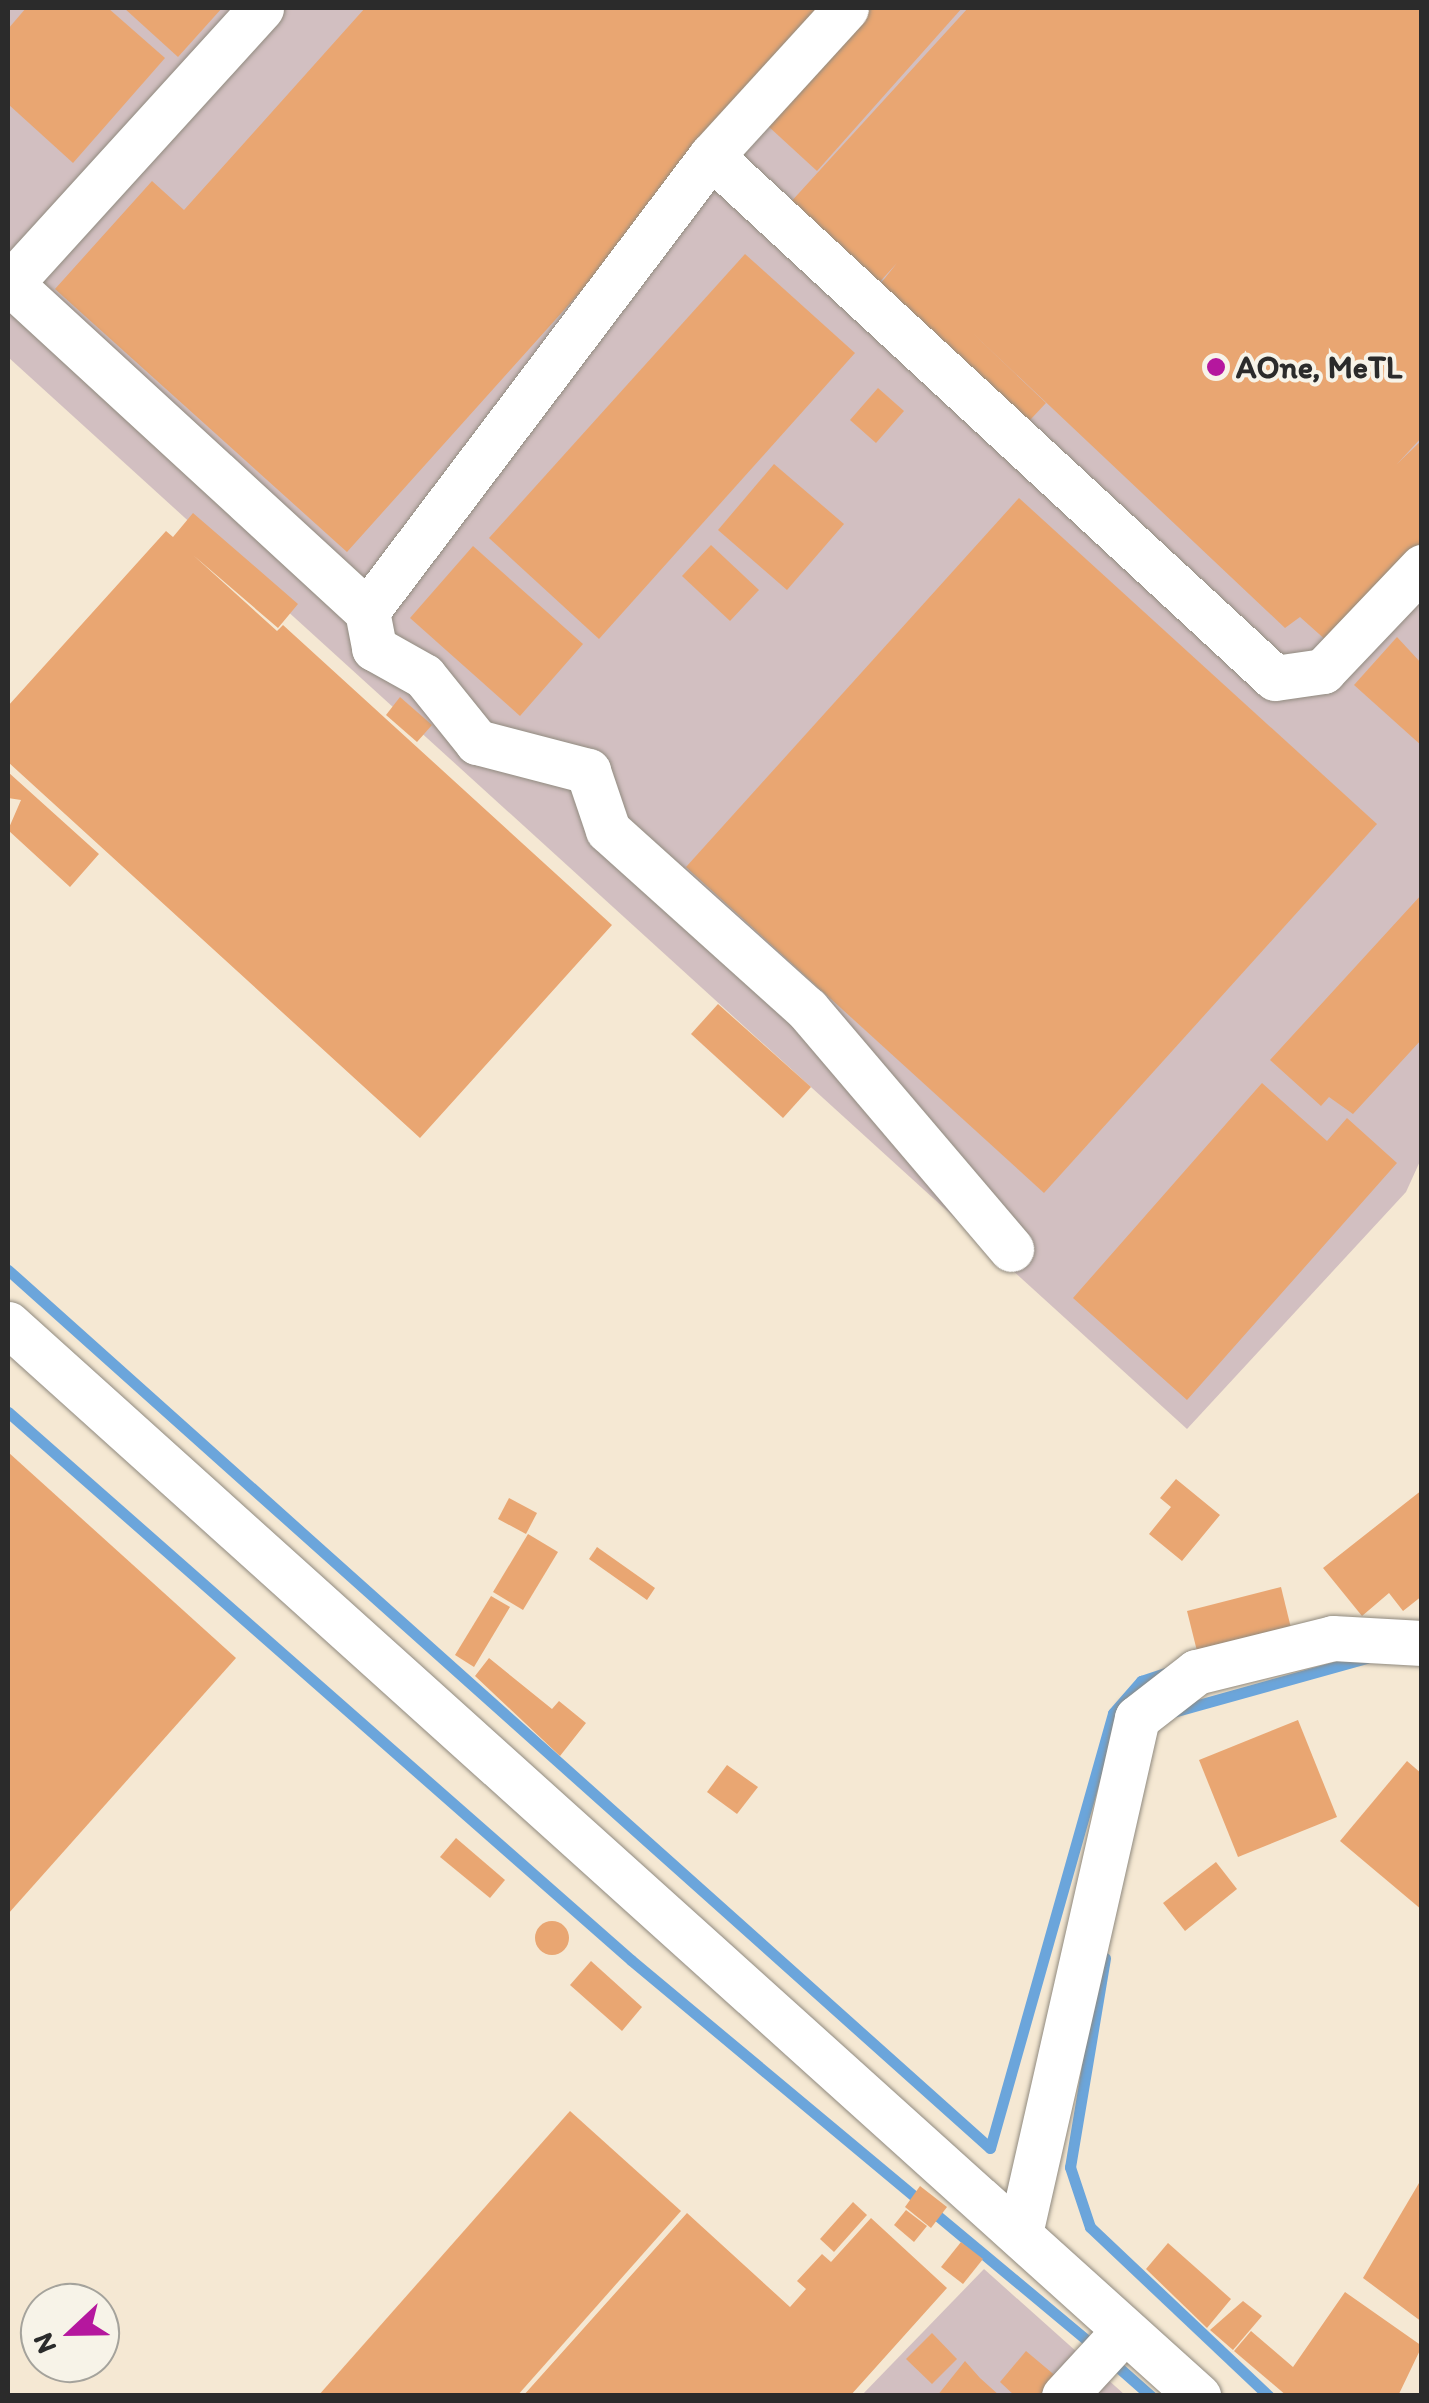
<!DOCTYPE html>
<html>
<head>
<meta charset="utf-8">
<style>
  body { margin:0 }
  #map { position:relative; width:1429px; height:2403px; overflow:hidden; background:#f5e8d3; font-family:Itim,sans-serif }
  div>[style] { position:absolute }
  .industrial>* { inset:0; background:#d2bfc1 }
  .stream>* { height:11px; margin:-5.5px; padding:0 5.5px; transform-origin:5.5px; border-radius:5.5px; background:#6ba5db }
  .building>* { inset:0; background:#e9a672 }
  .round { border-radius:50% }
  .roads { filter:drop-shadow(0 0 2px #908a7f) drop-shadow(0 0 2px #908a7f) }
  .minor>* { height:45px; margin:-22.5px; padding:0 22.5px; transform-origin:22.5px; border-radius:22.5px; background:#fff }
  .dots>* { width:28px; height:28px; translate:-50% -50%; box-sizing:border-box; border:5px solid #f7f3e8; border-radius:50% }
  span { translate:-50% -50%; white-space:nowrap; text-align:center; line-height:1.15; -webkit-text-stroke:8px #f7f3e8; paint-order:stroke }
  .poi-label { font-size:32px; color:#2b2b2b; font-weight:700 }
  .left { translate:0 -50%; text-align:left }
  .frame { position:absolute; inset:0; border:10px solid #2b2b2b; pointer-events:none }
  .north { position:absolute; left:20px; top:2283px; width:100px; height:100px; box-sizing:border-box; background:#f7f3e8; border:2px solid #a5a39c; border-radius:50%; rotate:248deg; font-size:28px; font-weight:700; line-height:40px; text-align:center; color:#2b2b2b }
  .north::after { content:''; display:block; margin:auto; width:35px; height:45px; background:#b5179e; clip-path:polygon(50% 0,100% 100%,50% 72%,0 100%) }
</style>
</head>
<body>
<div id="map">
  <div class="industrial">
    <div style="clip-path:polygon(8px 8px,1421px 8px,1421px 1159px,1406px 1192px,1187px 1429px,8px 357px)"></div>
    <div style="clip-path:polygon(984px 2269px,1125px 2395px,861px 2396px)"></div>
  </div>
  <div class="stream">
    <div style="left:8px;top:1270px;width:1317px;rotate:41.8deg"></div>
    <div style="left:990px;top:2148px;width:452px;rotate:-74.2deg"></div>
    <div style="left:1113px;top:1713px;width:43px;rotate:-48.8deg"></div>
    <div style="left:1141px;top:1681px;width:28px;rotate:-18deg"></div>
    <div style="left:8px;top:1412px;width:830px;rotate:41.34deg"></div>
    <div style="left:631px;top:1960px;width:604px;rotate:39.83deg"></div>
    <div style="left:1173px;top:1712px;width:201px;rotate:-15.6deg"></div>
    <div style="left:1105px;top:1958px;width:212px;rotate:99.5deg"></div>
    <div style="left:1070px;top:2167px;width:63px;rotate:71.6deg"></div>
    <div style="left:1090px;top:2227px;width:246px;rotate:43.4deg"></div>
    <div style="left:1109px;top:2359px;width:56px;rotate:41.4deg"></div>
  </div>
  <div class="building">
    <div style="clip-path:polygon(26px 8px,108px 8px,165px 58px,73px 163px,8px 104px,8px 29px)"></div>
    <div style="clip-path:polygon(124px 8px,222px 8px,178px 57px)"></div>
    <div style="clip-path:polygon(365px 8px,835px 8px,347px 552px,55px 289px,152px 181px,184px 210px)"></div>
    <div style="clip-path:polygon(854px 8px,962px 8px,817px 171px,757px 116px)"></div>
    <div style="clip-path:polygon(968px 8px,1422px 8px,1422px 437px,1397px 464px,1422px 440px,1422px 541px,1328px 642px,1300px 617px,1285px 628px,963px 324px,1046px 403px,1016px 435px,869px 298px,897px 263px,866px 297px,778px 216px)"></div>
    <div style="clip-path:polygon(745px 254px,855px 353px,599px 639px,489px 538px)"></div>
    <div style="clip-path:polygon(878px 388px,904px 411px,876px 443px,850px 420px)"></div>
    <div style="clip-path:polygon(774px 464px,844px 524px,787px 590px,718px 530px)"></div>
    <div style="clip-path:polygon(1019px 498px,1377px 824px,1044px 1193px,686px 867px)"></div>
    <div style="clip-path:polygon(193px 513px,298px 604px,278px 628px,193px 555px,277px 631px,283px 625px,612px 925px,420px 1138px,8px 762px,8px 706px,166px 531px,173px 537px)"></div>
    <div style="clip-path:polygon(711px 545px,759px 590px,730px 621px,682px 576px)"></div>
    <div style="clip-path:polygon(473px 546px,583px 644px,520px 716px,410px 618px)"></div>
    <div style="clip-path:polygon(1397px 637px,1422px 664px,1422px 746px,1354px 685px)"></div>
    <div style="clip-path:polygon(400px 697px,432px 725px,417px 742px,386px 715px)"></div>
    <div style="clip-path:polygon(8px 772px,99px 854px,70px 887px,8px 830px,21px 800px,8px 798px)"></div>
    <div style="clip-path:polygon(1422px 894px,1422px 1039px,1353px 1114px,1329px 1097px,1321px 1106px,1270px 1060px)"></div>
    <div style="clip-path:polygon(718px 1004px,811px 1087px,783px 1118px,691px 1034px)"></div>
    <div style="clip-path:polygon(1262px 1083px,1327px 1141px,1347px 1118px,1397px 1163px,1187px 1400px,1073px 1298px)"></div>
    <div style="clip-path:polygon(8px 1452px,236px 1658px,8px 1914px)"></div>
    <div style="clip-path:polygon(1176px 1479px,1220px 1515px,1182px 1561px,1149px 1534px,1171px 1507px,1160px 1498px)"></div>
    <div style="clip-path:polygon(1422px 1490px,1422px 1596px,1403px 1611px,1389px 1593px,1362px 1616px,1323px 1568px)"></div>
    <div style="clip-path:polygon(509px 1498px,537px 1513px,526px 1534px,498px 1519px)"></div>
    <div style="clip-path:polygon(528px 1534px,558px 1552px,523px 1610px,493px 1592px)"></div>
    <div style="clip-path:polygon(597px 1547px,655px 1588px,647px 1600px,589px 1559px)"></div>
    <div style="clip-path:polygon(1281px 1587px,1291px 1628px,1197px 1651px,1187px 1611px)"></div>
    <div style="clip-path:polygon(491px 1596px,510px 1607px,474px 1667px,455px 1655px)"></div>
    <div style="clip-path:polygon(489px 1658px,552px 1709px,559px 1701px,586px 1723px,560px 1756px,475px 1676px)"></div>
    <div style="clip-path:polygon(1298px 1720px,1337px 1817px,1238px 1857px,1199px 1760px)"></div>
    <div style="clip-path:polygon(1407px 1761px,1422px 1774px,1422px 1910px,1340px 1841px)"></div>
    <div style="clip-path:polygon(727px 1765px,758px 1787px,737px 1814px,707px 1792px)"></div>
    <div style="clip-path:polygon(456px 1838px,505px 1880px,490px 1898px,440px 1857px)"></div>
    <div style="clip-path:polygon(1216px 1862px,1237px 1889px,1185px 1931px,1163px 1903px)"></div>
    <div class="round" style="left:535px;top:1921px;width:34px;height:34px"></div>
    <div style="clip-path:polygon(591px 1961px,642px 2007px,622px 2031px,570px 1985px)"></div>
    <div style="clip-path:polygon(570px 2111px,681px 2211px,517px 2396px,318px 2396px)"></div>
    <div style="clip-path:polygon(1422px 2178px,1422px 2322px,1363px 2278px)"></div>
    <div style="clip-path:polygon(920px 2186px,947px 2207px,931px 2228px,905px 2207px)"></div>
    <div style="clip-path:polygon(853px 2202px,867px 2215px,834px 2252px,820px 2239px)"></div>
    <div style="clip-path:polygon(906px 2210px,927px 2226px,914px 2242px,894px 2225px)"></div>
    <div style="clip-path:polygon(687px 2213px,790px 2307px,806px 2289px,797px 2281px,822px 2254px,831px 2262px,871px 2218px,947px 2288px,850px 2396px,523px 2396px)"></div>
    <div style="clip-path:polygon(961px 2242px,983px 2259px,963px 2284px,941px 2267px)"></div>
    <div style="clip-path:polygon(1168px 2243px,1231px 2299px,1207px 2328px,1146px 2269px)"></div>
    <div style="clip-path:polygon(1345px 2292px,1422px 2346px,1398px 2396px,1287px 2396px,1234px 2351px,1251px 2331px,1293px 2367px)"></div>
    <div style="clip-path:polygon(1243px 2301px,1262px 2316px,1233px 2350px,1210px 2330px)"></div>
    <div style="clip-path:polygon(932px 2333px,957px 2359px,932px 2384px,906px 2359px)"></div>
    <div style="clip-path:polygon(1026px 2351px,1064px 2383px,1054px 2396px,1015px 2396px,1000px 2382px)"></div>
    <div style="clip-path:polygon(965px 2361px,980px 2378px,1000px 2396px,937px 2396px)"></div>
  </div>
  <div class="roads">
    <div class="minor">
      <div style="left:711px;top:156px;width:768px;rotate:42.79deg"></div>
      <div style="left:1275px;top:678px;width:49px;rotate:-8.3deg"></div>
      <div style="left:1323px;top:671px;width:144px;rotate:-46.4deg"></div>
      <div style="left:8px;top:281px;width:488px;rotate:42.6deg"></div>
      <div style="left:367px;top:611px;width:38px;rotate:79deg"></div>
      <div style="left:374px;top:648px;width:57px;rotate:29.2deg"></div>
      <div style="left:424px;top:676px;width:85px;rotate:51.2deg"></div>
      <div style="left:477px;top:742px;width:115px;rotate:14.6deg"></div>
      <div style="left:588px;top:771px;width:62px;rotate:71.3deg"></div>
      <div style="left:608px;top:830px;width:268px;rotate:42deg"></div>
      <div style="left:807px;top:1009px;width:315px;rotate:49.6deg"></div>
      <div style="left:10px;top:284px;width:373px;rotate:-47.7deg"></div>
      <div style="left:367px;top:611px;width:570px;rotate:-52.91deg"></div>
      <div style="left:711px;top:156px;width:200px;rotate:-47.6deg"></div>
      <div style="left:8px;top:1324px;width:1602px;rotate:42.01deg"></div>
      <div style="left:1021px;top:2229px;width:524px;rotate:-77.21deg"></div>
      <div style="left:1137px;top:1718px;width:75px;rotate:-37.9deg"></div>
      <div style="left:1196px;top:1672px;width:141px;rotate:-13.9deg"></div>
      <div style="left:1333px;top:1638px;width:89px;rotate:3.2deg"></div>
      <div style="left:1064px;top:2396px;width:88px;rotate:-47.3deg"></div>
    </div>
  </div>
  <div class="dots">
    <div style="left:1216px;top:367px;background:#b5179e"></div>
  </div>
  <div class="poi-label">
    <span class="left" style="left:1236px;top:367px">AOne, MeTL</span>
  </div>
  <div class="frame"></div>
  <div class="north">N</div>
</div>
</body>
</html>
